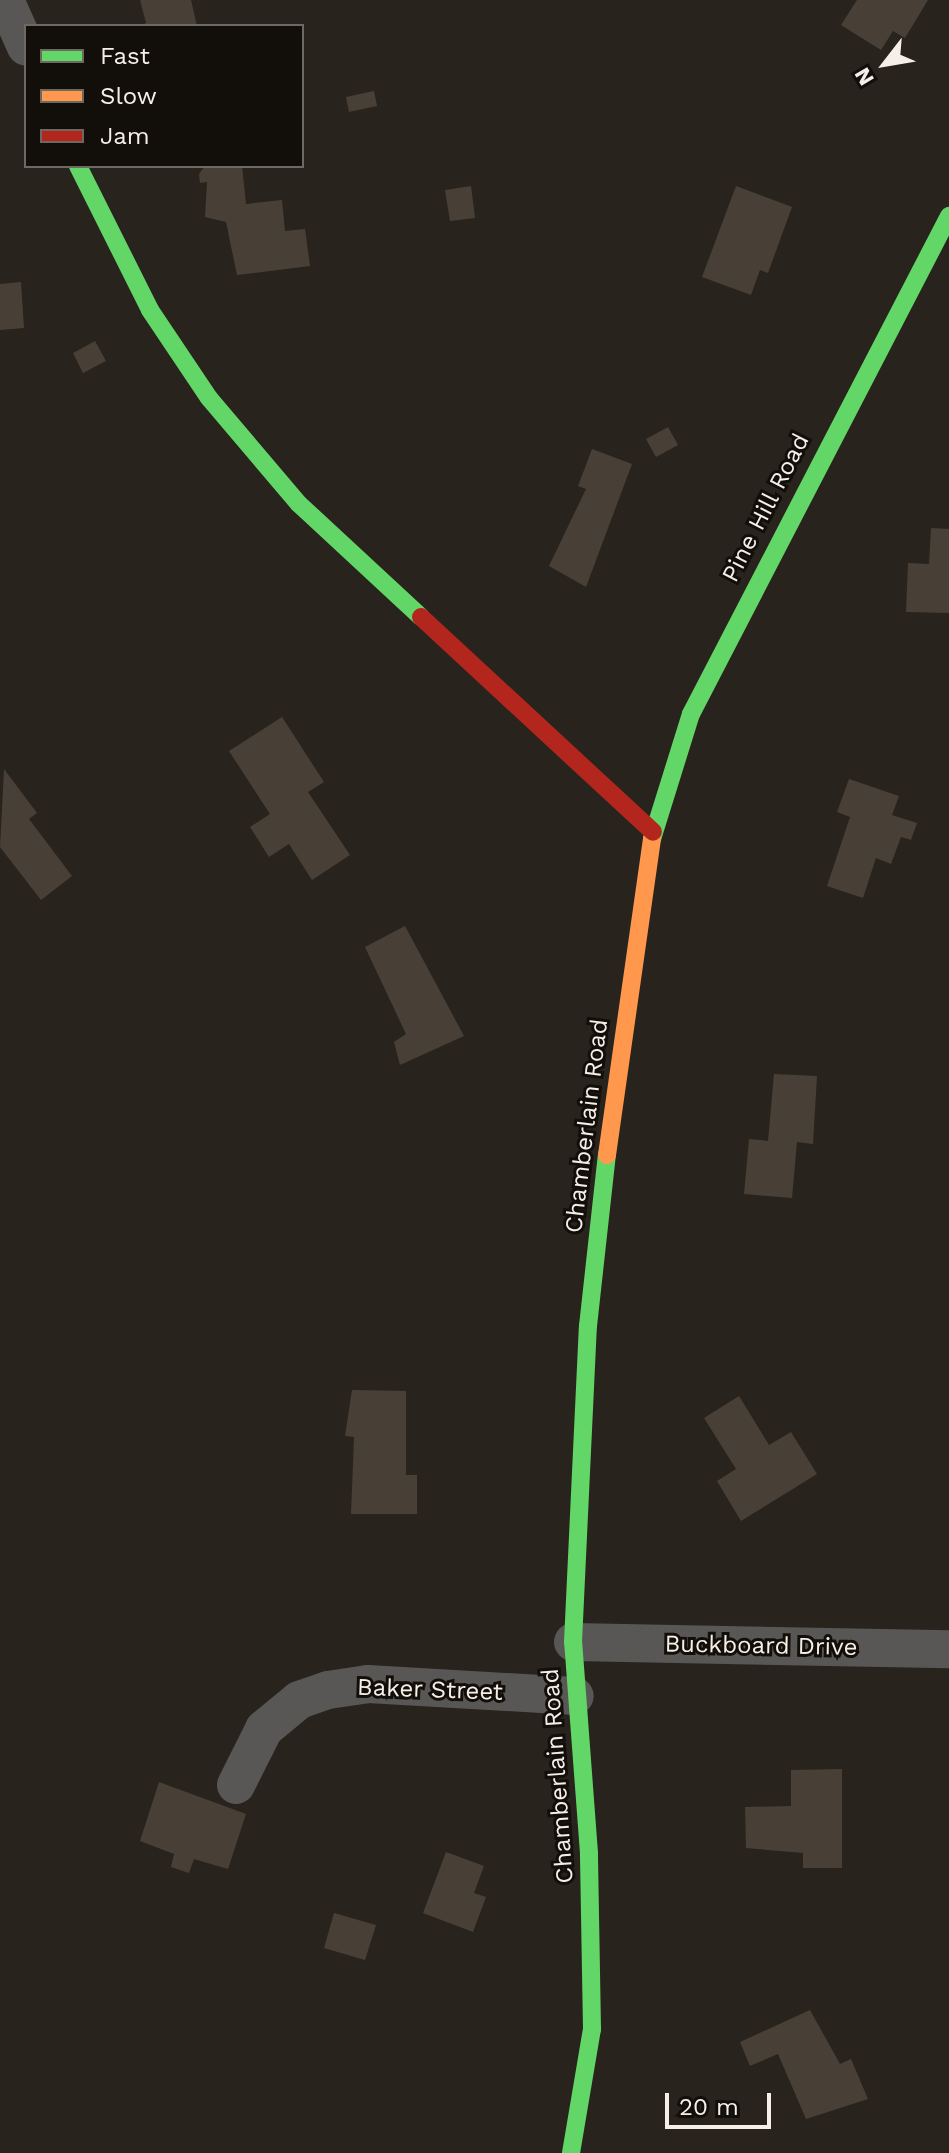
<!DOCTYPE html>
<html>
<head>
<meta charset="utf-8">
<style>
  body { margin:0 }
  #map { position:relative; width:949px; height:2153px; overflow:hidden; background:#28231d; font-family:"Work Sans",sans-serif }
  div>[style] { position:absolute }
  .building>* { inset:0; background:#484036 }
  .street>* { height:38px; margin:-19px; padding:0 19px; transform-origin:19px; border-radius:19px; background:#595755 }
  .fast>* { height:18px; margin:-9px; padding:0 9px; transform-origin:9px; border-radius:9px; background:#63d668 }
  .slow>* { height:18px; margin:-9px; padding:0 9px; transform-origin:9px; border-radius:9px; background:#ff974d }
  .jam>* { height:18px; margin:-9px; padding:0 9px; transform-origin:9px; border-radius:9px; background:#b3261e }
  span { translate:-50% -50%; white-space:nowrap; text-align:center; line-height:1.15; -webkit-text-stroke:6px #120e09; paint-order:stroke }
  .street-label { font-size:24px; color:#f6efe7 }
  .legend { position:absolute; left:24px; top:24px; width:280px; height:144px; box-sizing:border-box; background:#120e09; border:2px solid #6d6862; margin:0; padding:10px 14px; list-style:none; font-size:24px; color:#f6efe7 }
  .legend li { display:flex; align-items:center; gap:16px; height:40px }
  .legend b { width:40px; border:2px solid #6d6862 }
  .north { position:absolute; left:845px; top:24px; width:80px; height:80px; -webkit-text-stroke:6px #120e09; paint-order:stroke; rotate:239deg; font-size:22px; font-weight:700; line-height:32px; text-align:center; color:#f6efe7 }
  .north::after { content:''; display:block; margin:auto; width:28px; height:36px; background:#f6efe7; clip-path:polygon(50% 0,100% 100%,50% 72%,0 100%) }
  .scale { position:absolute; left:665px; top:2093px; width:106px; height:36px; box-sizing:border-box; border:4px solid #f6efe7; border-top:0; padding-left:10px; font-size:24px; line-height:28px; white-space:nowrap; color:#f6efe7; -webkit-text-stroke:6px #120e09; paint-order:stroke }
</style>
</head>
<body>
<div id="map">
  <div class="building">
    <div style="clip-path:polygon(140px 0,191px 0,197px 26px,140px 26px,146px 23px)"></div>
    <div style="clip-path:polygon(857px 0,928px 0,905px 38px,893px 31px,881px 50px,841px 25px)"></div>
    <div style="clip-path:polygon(374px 91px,377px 106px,349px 112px,346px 97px)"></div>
    <div style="clip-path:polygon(205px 166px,242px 166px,246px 204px,282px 200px,285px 231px,305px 229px,310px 266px,237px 275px,226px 222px,205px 217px,207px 182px,200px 183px,199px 174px)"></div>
    <div style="clip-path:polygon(471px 186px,475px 218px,450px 221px,445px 190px)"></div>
    <div style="clip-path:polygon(736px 186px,792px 207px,768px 273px,760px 270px,751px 295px,702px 277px)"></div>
    <div style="clip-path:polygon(21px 282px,24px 328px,0 330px,0 284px)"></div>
    <div style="clip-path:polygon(95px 341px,106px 361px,83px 373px,73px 353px)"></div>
    <div style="clip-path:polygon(668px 427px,678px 445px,656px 457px,646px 439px)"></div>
    <div style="clip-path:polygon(592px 449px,632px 464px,586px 587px,549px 566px,586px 489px,578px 486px)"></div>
    <div style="clip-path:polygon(931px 528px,949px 529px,949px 613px,906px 612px,908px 563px,929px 564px)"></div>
    <div style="clip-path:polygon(282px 717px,324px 782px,308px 792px,350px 855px,312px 880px,289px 844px,269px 857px,250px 827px,270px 814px,229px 751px)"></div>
    <div style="clip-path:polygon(4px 769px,37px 813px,29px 819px,72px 876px,41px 900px,0 847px)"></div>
    <div style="clip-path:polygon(849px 779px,899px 796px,892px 815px,917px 823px,911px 840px,901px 837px,891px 864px,876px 858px,863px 898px,827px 886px,850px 817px,837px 812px)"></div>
    <div style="clip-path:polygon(405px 926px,464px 1036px,400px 1065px,394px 1042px,406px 1034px,365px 947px)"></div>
    <div style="clip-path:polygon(774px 1074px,817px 1076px,813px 1144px,797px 1142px,792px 1198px,744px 1194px,749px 1139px,768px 1141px)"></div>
    <div style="clip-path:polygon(352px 1390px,406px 1391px,406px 1475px,417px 1475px,417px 1514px,351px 1514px,354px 1437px,345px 1436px)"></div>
    <div style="clip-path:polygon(739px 1396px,769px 1445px,791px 1432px,817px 1474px,741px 1521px,717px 1481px,736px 1469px,704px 1418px)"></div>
    <div style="clip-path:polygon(842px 1769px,842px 1868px,803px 1868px,803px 1853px,746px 1848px,745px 1807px,791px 1806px,791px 1770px)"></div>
    <div style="clip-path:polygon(159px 1782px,246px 1814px,228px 1869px,194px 1859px,189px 1873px,171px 1867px,174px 1854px,140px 1841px)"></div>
    <div style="clip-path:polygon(446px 1852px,484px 1866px,474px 1893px,486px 1897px,473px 1932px,423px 1913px)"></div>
    <div style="clip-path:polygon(334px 1913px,376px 1925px,365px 1960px,324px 1948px)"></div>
    <div style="clip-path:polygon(810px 2010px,840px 2064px,851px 2059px,868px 2099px,806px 2119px,778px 2054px,750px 2066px,740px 2042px)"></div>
  </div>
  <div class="street">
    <div style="left:5px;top:0;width:51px;rotate:65.9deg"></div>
    <div style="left:573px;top:1642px;width:376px;rotate:1.1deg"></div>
    <div style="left:236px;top:1785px;width:63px;rotate:-63.4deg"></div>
    <div style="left:264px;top:1729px;width:45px;rotate:-39.6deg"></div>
    <div style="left:299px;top:1700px;width:31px;rotate:-19deg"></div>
    <div style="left:328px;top:1690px;width:40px;rotate:-8.5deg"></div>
    <div style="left:368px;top:1684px;width:207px;rotate:3.3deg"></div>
  </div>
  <div class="fast">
    <div style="left:78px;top:166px;width:161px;rotate:63.4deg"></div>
    <div style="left:150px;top:310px;width:106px;rotate:56.2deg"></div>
    <div style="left:209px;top:398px;width:139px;rotate:49.7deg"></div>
    <div style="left:299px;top:504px;width:166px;rotate:42.8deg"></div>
    <div style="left:652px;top:839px;width:131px;rotate:-72.7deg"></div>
    <div style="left:691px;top:714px;width:561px;rotate:-62.61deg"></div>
    <div style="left:571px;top:2153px;width:126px;rotate:-80.4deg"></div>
    <div style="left:592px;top:2029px;width:176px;rotate:-91deg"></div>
    <div style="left:589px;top:1853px;width:212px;rotate:-94.3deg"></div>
    <div style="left:573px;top:1642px;width:316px;rotate:-87.3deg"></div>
    <div style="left:588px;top:1326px;width:172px;rotate:-83.7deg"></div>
  </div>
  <div class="slow">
    <div style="left:607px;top:1155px;width:319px;rotate:-81.9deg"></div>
  </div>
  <div class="jam">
    <div style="left:421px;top:617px;width:316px;rotate:42.8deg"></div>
  </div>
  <div class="street-label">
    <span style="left:766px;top:508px;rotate:-63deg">Pine Hill Road</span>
    <span style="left:587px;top:1126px;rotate:-83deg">Chamberlain Road</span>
    <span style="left:761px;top:1646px;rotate:1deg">Buckboard Drive</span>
    <span style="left:430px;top:1690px;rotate:2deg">Baker Street</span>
    <span style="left:558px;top:1776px;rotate:-94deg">Chamberlain Road</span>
  </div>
  <ul class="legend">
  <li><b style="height:10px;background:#63d668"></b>Fast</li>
  <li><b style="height:10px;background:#ff974d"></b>Slow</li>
  <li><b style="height:10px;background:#b3261e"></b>Jam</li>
  </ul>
  <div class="north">N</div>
  <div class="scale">20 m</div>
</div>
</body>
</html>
